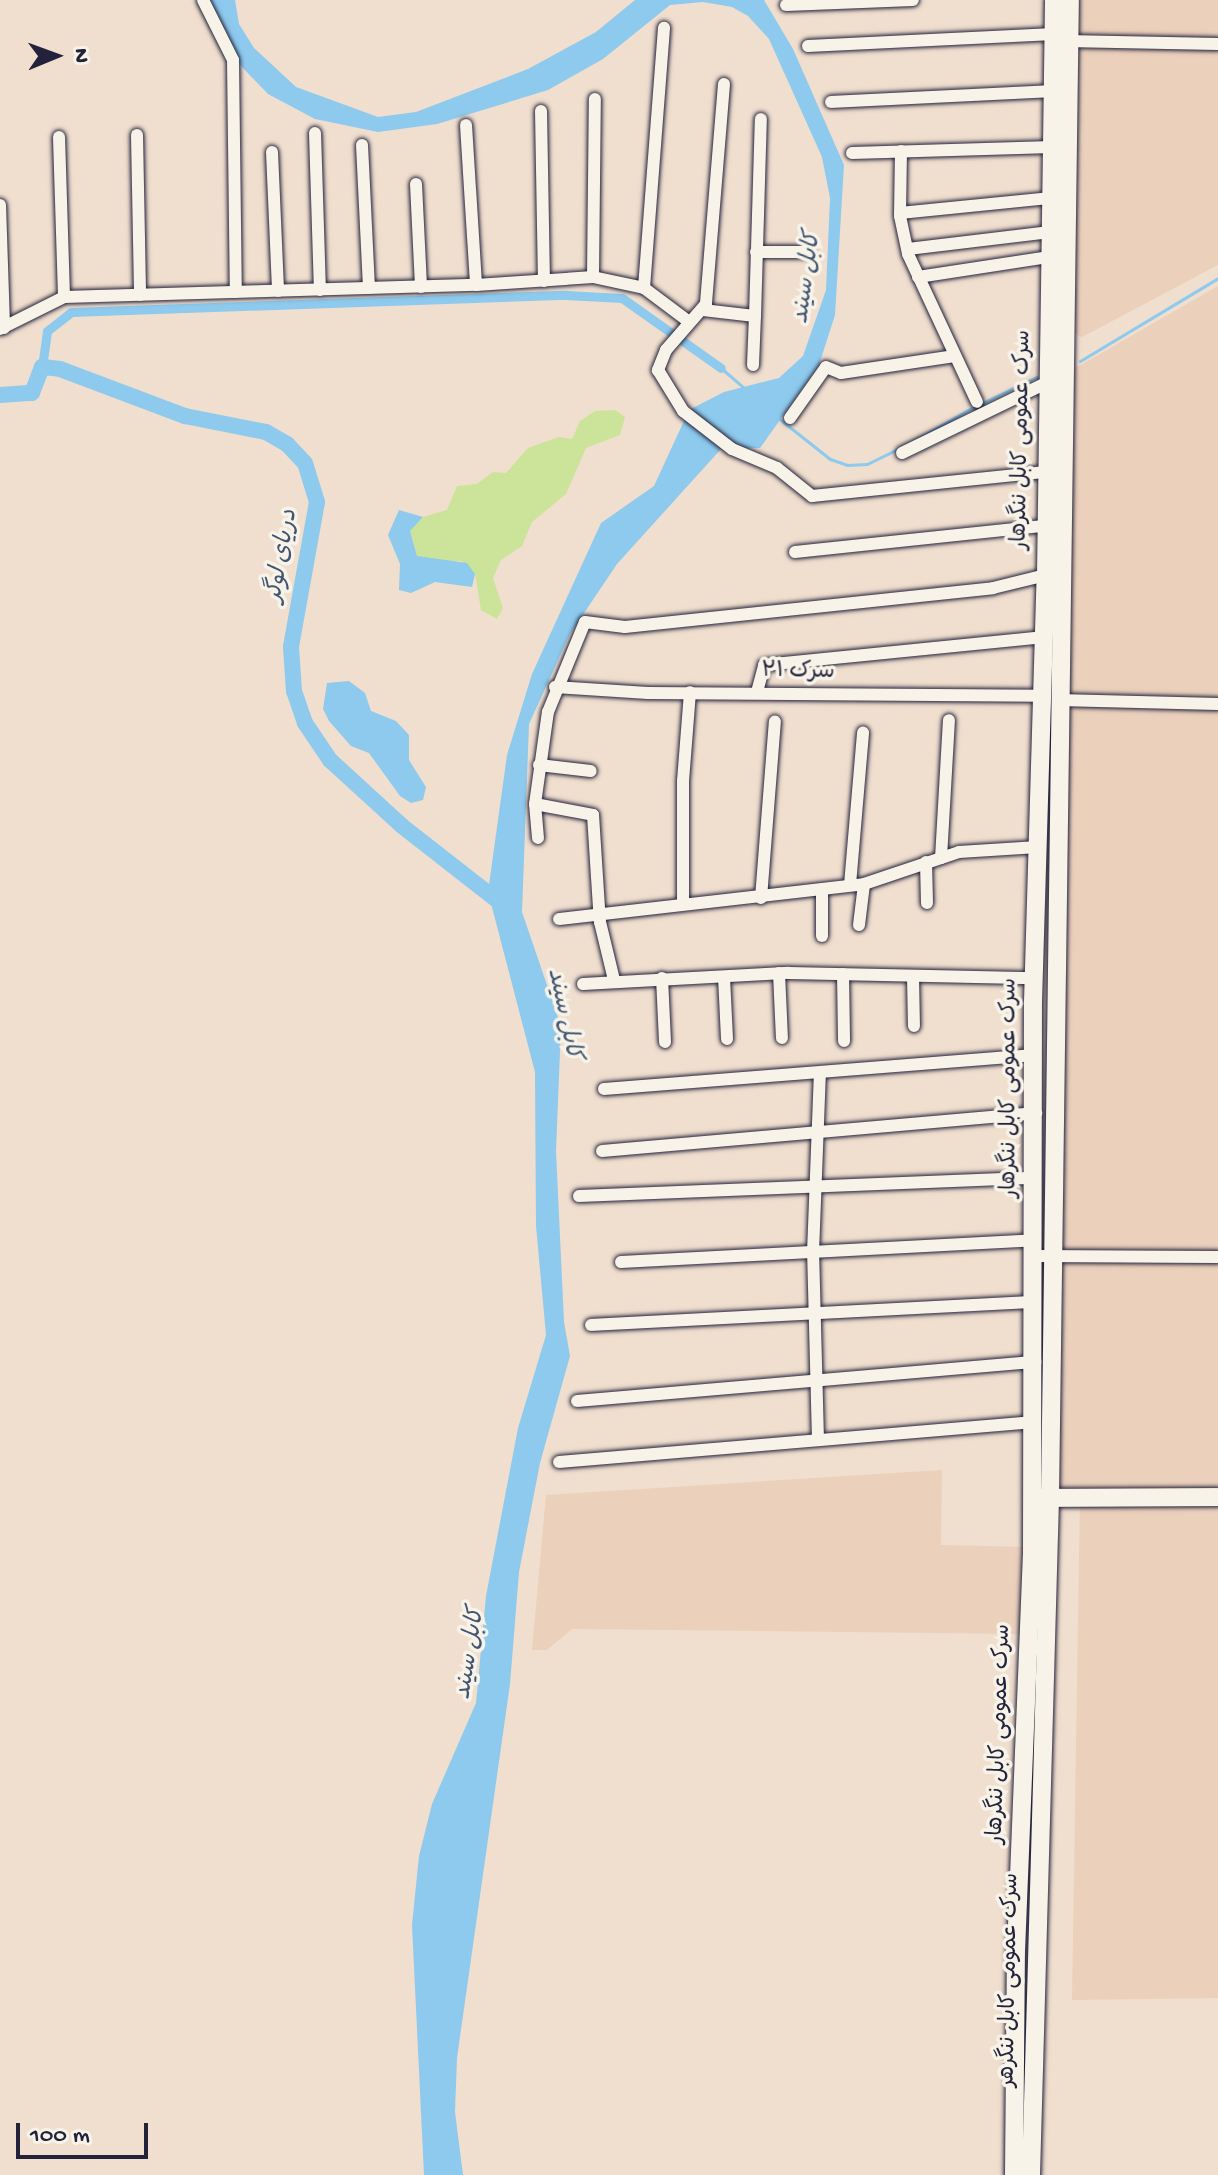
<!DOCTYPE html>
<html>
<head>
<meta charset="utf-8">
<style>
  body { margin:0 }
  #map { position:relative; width:1218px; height:2175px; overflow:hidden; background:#f0dece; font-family:"Gochi Hand","Playpen Sans Arabic",sans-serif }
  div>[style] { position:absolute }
  .built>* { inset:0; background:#ebd0bc }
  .green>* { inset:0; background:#cce499 }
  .water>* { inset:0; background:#8dcaed }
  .stream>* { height:3px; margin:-1.5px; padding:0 1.5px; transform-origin:1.5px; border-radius:1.5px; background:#8dcaed }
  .canal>* { height:9px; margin:-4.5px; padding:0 4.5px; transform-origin:4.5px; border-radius:4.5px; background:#8dcaed }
  .river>* { height:16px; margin:-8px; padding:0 8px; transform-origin:8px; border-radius:8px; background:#8dcaed }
  .roads { filter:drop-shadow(0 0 2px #22223b) drop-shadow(0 0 2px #22223b) }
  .minor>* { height:12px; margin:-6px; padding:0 6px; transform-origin:6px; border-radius:6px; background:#f7f3e8 }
  .highway>* { height:18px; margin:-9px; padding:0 9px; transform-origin:9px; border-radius:9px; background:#f7f3e8 }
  span { translate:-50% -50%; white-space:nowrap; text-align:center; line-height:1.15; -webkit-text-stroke:7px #f7f3e8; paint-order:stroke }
  .street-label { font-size:22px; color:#22223b }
  .water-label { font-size:24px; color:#425470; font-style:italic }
  .north { position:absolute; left:16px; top:16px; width:80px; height:80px; -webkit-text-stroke:6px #f7f3e8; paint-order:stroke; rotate:89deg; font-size:22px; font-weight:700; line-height:32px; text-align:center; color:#22223b }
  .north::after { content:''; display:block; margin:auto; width:28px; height:36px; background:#22223b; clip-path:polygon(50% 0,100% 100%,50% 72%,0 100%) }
  .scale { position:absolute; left:16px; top:2123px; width:132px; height:36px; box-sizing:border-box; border:4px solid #22223b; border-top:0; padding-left:10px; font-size:24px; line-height:28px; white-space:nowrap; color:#22223b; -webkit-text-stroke:6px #f7f3e8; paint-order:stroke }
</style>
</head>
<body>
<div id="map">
  <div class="built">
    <div style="clip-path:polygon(1078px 0,1218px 0,1218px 265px,1082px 337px,1074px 334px)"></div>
    <div style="clip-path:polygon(1218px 286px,1218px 1998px,1072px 2000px,1080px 1497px,1050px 1498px,1065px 374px)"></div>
    <div style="clip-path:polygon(942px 1470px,941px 1545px,1026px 1547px,1028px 1634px,572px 1629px,547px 1650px,532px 1650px,546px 1495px)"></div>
  </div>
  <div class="green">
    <div style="clip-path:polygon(615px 410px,625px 417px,620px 435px,586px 448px,566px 494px,532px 522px,522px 546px,501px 560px,493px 578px,503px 608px,497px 619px,481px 610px,475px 574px,461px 561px,436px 562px,417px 556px,410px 531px,423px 517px,447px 510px,457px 486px,477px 484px,493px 472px,506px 473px,528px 448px,559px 437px,572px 439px,580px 421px,595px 411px)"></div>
  </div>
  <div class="water">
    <div style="clip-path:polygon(207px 0,235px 0,239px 24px,254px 48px,296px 87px,378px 117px,416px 112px,528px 69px,596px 32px,635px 0,764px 0,793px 49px,844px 165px,835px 315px,819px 365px,760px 448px,721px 449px,617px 564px,570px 634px,529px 724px,522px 912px,561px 1026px,556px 1151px,564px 1322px,570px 1356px,540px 1463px,519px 1572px,510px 1684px,457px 2058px,455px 2112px,463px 2175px,424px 2175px,412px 1925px,419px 1856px,432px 1804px,476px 1703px,486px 1596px,518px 1428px,546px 1335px,536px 1226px,535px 1072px,488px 892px,507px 755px,532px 674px,601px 523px,654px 486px,689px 410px,724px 392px,779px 378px,803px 356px,826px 290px,830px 198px,822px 157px,769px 39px,748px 16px,732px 7px,703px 2px,670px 5px,603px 59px,548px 90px,437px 124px,378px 132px,315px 119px,268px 94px,241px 66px)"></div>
    <div style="clip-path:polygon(399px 510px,423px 517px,410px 531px,417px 556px,467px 563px,475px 574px,472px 587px,435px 582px,411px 593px,399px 590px,400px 564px,388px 535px)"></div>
    <div style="clip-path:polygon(349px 681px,365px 693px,371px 711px,396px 721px,409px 735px,409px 760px,426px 787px,423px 800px,411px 803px,400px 796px,369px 753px,351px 746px,329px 721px,323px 709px,327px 683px)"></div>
  </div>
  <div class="stream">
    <div style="left:1080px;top:361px;width:161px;rotate:-31deg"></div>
    <div style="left:721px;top:368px;width:30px;rotate:41deg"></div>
    <div style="left:982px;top:403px;width:60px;rotate:-25.7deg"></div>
    <div style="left:777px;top:417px;width:68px;rotate:38.4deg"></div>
    <div style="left:830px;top:459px;width:18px;rotate:19deg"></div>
    <div style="left:847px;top:465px;width:20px;rotate:-3deg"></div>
    <div style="left:867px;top:464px;width:39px;rotate:-26deg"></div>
    <div style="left:908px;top:444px;width:77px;rotate:-29.6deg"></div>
  </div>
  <div class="canal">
    <div style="left:42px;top:367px;width:36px;rotate:-82deg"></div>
    <div style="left:47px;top:331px;width:31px;rotate:-38deg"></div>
    <div style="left:71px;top:312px;width:495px;rotate:-2deg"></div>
    <div style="left:566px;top:295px;width:56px;rotate:3.1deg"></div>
    <div style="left:622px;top:298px;width:121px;rotate:35.3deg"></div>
  </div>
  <div class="river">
    <div style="left:0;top:395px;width:32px;rotate:-4deg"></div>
    <div style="left:32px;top:393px;width:28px;rotate:-69deg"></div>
    <div style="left:42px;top:367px;width:18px;rotate:6deg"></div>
    <div style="left:60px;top:369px;width:134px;rotate:20.6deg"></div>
    <div style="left:185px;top:416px;width:83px;rotate:11.2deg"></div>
    <div style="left:266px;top:432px;width:24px;rotate:30deg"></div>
    <div style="left:287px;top:444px;width:26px;rotate:47deg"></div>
    <div style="left:305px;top:463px;width:41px;rotate:72.9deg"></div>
    <div style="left:317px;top:502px;width:147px;rotate:100.2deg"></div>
    <div style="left:291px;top:647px;width:44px;rotate:86.1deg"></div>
    <div style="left:294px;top:691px;width:34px;rotate:71deg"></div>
    <div style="left:305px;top:723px;width:45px;rotate:56deg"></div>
    <div style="left:330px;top:760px;width:98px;rotate:42.5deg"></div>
    <div style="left:402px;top:826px;width:128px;rotate:38deg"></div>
  </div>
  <div class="roads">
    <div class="minor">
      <div style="left:203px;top:0;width:67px;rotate:63.4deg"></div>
      <div style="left:233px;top:60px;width:232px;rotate:89.3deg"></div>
      <div style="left:786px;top:5px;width:127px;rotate:-2.3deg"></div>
      <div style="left:1065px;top:41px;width:153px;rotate:1.1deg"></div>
      <div style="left:808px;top:46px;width:246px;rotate:-2.8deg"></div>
      <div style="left:724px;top:84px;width:221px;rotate:94.7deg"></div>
      <div style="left:706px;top:304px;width:61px;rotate:131deg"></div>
      <div style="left:666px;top:350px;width:22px;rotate:112deg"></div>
      <div style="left:658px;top:370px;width:48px;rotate:58.6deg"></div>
      <div style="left:683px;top:411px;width:62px;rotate:37.8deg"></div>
      <div style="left:732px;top:449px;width:49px;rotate:22.9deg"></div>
      <div style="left:777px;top:468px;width:45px;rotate:38.7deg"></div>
      <div style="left:812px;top:496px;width:235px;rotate:-5.9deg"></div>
      <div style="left:831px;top:102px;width:222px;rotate:-2.8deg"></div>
      <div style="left:541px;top:111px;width:170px;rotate:89deg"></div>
      <div style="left:466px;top:125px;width:160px;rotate:86.4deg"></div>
      <div style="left:315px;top:133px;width:157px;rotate:88.2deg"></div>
      <div style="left:137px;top:135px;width:160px;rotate:88.9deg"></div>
      <div style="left:59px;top:137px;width:160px;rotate:88.2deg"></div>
      <div style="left:362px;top:145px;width:143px;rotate:87.2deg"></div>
      <div style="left:901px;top:151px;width:65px;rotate:90.9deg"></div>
      <div style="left:900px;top:216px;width:39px;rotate:78deg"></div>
      <div style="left:908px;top:254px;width:163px;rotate:65deg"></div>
      <div style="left:272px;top:152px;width:139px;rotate:87.5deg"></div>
      <div style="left:852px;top:153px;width:200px;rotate:-1.7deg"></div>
      <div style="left:416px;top:184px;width:103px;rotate:87.2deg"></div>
      <div style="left:0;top:205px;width:123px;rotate:88.1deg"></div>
      <div style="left:900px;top:213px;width:152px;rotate:-5.7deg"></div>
      <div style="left:908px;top:249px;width:143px;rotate:-6.8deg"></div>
      <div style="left:756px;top:252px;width:52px"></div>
      <div style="left:593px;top:277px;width:178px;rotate:-89.4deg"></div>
      <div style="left:918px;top:277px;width:133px;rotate:-8.7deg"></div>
      <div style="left:644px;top:288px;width:261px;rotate:-85.6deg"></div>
      <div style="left:703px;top:310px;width:52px;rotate:6.6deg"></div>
      <div style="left:755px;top:316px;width:197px;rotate:-88.3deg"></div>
      <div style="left:0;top:329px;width:72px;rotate:-26.6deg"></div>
      <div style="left:64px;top:297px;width:412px;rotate:-1.7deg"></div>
      <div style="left:476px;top:285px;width:117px;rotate:-3.9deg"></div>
      <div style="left:593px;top:277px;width:52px;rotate:12.2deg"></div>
      <div style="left:644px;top:288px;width:55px;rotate:36.9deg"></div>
      <div style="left:753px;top:365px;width:49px;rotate:-87.7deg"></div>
      <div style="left:790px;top:418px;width:62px;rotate:-54.8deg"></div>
      <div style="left:826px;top:367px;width:16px;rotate:22deg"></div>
      <div style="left:841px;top:373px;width:115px;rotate:-8.5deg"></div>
      <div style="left:902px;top:453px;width:162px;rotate:-25.9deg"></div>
      <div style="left:795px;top:552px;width:250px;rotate:-6deg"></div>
      <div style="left:555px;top:687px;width:93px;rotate:3.7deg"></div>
      <div style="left:648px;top:693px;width:393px;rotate:0.4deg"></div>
      <div style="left:757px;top:692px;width:28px;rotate:-75deg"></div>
      <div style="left:764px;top:665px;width:282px;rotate:-5.7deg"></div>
      <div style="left:1058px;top:700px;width:160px;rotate:1.4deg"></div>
      <div style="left:539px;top:765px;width:52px;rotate:6.6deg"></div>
      <div style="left:535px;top:804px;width:59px;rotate:10.7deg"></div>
      <div style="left:593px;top:815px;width:107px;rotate:86.3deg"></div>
      <div style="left:600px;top:922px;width:60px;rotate:76.4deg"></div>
      <div style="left:538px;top:838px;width:34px;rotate:-95deg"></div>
      <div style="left:535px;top:804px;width:93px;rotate:-82deg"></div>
      <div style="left:548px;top:712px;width:97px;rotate:-67.7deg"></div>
      <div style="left:585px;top:622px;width:40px;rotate:7.1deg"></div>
      <div style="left:625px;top:627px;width:370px;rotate:-6deg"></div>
      <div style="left:993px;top:588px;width:55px;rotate:-13.8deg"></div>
      <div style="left:941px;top:858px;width:138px;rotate:-86.7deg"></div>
      <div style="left:926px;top:862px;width:41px;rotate:88.6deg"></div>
      <div style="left:850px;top:885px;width:153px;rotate:-85.1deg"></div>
      <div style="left:822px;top:889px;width:47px;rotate:90deg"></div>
      <div style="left:761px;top:898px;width:177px;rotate:-85.5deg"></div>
      <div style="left:683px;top:902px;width:121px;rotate:-90deg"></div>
      <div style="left:683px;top:781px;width:89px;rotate:-85.5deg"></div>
      <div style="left:559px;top:919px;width:307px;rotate:-6.5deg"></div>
      <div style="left:864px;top:884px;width:100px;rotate:-18.6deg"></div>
      <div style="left:959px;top:852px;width:79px;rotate:-3.6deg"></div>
      <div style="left:859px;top:925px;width:41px;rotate:-83deg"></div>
      <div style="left:779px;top:973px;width:65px;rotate:87.4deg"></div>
      <div style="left:843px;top:974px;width:67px;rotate:89.1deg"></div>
      <div style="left:913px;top:976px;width:50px;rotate:88.9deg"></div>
      <div style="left:724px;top:977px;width:62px;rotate:87.2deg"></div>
      <div style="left:662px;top:978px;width:64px;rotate:87.3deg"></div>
      <div style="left:583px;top:984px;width:206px;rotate:-3.1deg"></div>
      <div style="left:789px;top:973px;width:245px;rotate:1.2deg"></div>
      <div style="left:604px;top:1089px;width:432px;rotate:-4.5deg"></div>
      <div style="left:602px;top:1151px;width:436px;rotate:-5deg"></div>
      <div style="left:579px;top:1196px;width:455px;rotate:-2.3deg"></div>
      <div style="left:1035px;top:1256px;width:183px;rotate:0.3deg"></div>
      <div style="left:621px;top:1262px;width:414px;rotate:-3deg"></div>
      <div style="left:591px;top:1325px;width:444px;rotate:-3deg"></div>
      <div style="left:577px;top:1401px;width:460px;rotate:-4.9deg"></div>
      <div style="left:818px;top:1440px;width:187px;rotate:-91.5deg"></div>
      <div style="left:813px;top:1253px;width:180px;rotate:-87.8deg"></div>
      <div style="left:559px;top:1462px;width:477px;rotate:-4.8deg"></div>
    </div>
    <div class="highway">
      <div style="left:1040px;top:1498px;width:178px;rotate:-0.3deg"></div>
      <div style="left:1014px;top:2175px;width:224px;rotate:-89.5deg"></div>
      <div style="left:1016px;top:1951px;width:396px;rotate:-87.7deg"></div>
      <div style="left:1032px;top:1555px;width:553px;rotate:-89.9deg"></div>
      <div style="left:1033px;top:1002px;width:427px;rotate:-88.3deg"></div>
      <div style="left:1046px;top:575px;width:575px;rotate:-89.2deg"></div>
      <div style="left:1031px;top:2175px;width:677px;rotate:-88.39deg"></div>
      <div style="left:1050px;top:1498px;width:1498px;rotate:-89.24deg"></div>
    </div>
  </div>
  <div class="street-label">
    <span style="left:1023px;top:440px;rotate:-89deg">سرک عمومی کابل ننگرهار</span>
    <span style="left:798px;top:673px;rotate:1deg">سرک ۲۱</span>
    <span style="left:1011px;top:1088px;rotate:-90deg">سرک عمومی کابل ننگرهار</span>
    <span style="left:1001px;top:1734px;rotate:-88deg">سرک عمومی کابل ننگرهار</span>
    <span style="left:1011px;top:1980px;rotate:-89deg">سرک عمومی کابل ننگرهر</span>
  </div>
  <div class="water-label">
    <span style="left:808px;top:278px;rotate:-82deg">کابل سيند</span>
    <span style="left:283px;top:556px;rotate:-80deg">دریای لوگر</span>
    <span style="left:563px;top:1014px;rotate:78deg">کابل سيند</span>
    <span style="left:471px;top:1654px;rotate:-81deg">کابل سيند</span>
  </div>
  <div class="north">N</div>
  <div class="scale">100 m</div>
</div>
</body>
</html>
